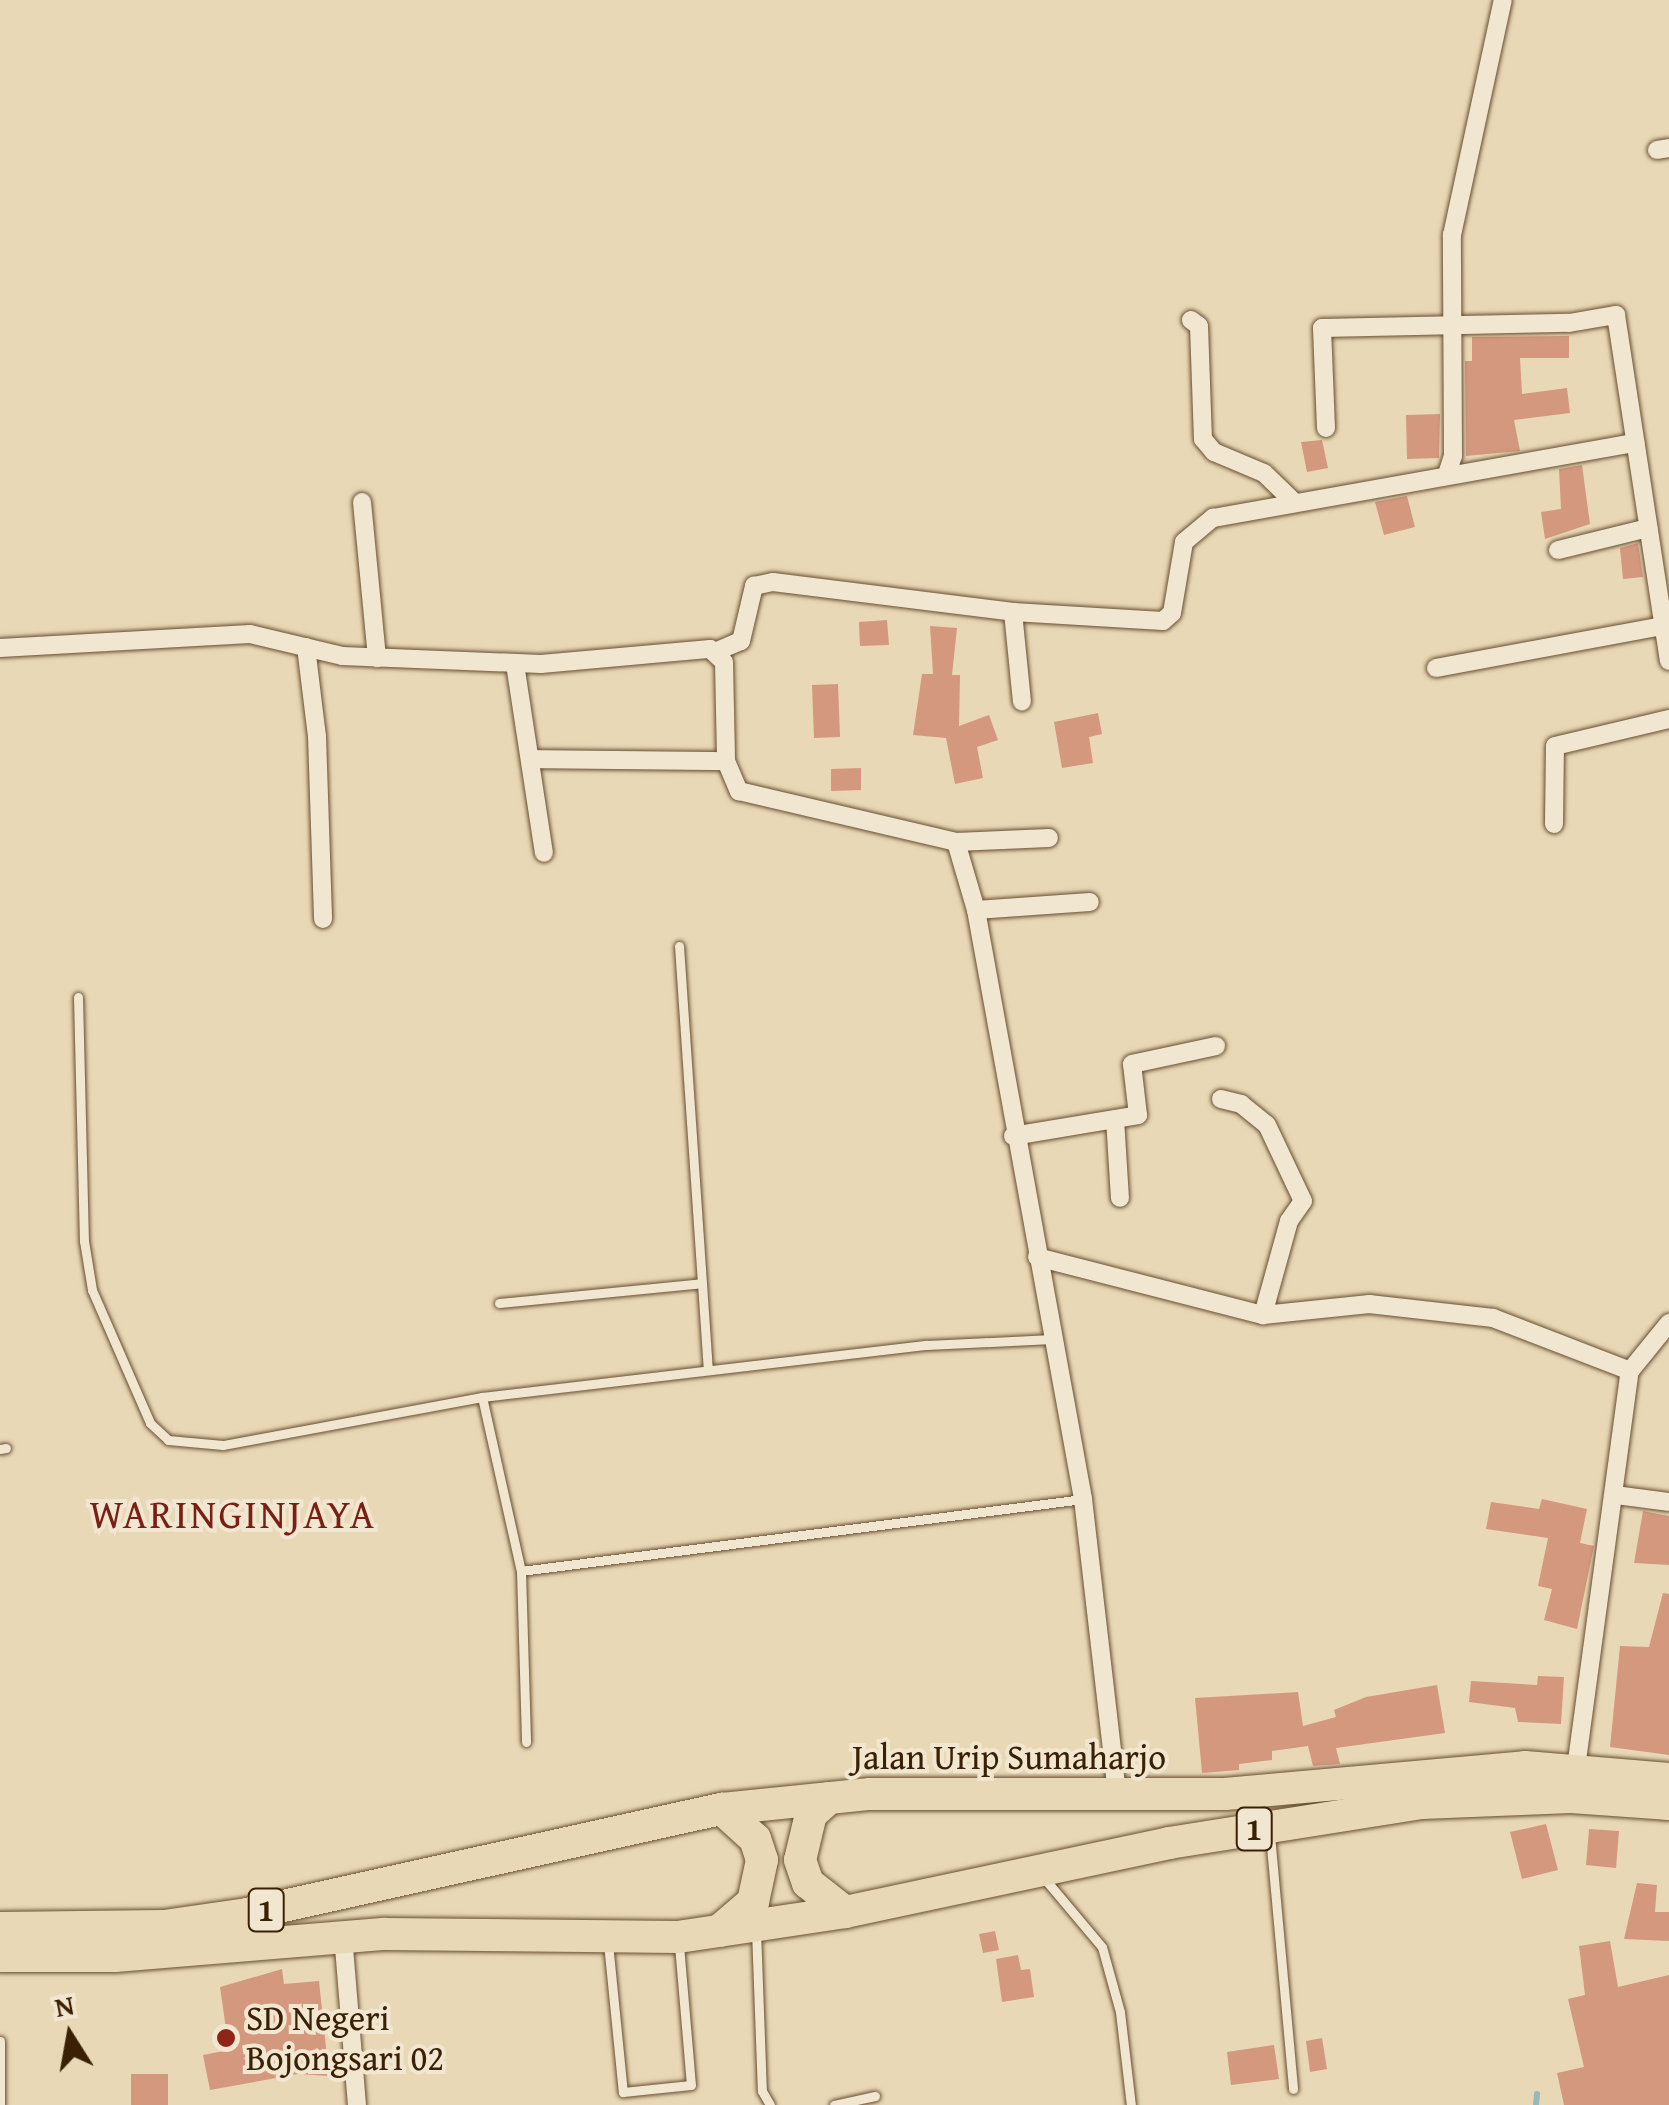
<!DOCTYPE html>
<html>
<head>
<meta charset="utf-8">
<style>
  body { margin:0 }
  #map { position:relative; width:1669px; height:2105px; overflow:hidden; background:#e9d8b6; font-family:"Gentium Book Plus",serif }
  div>[style] { position:absolute }
  .stream>* { height:6px; margin:-3px; padding:0 3px; transform-origin:3px; border-radius:3px; background:#9bb8b8 }
  .building>* { inset:0; background:#d4987f }
  .roads { filter:drop-shadow(0 0 2px #664e30) drop-shadow(0 0 2px #664e30) }
  .lane>* { height:9px; margin:-4.5px; padding:0 4.5px; transform-origin:4.5px; border-radius:4.5px; background:#f1e6d0 }
  .street>* { height:18px; margin:-9px; padding:0 9px; transform-origin:9px; border-radius:9px; background:#f1e6d0 }
  .highway>* { height:32px; margin:-16px; padding:0 16px; transform-origin:16px; border-radius:16px; background:#e9d8b6 }
  .dots>* { width:28px; height:28px; translate:-50% -50%; box-sizing:border-box; border:5px solid #f1e6d0; border-radius:50% }
  span { translate:-50% -50%; white-space:nowrap; text-align:center; line-height:1.15; -webkit-text-stroke:8px #f1e6d0; paint-order:stroke }
  .shield-label span { padding:2px 8px; background:#f1e6d0; border:2px solid; border-radius:8px; -webkit-text-stroke-width:0 }
  .shield-label { font-size:32px; color:#3a2004; font-weight:700 }
  .street-label { font-size:35px; color:#3a2004 }
  .poi-label { font-size:35px; color:#3a2004 }
  .left { translate:0 -50%; text-align:left }
  .quarter-label { font-size:40px; color:#7a1f14; letter-spacing:2.5px }
  .north { position:absolute; left:20px; top:1985px; width:100px; height:100px; -webkit-text-stroke:8px #f1e6d0; paint-order:stroke; rotate:349deg; font-size:28px; font-weight:700; line-height:40px; text-align:center; color:#3a2004 }
  .north::after { content:''; display:block; margin:auto; width:35px; height:45px; background:#3a2004; clip-path:polygon(50% 0,100% 100%,50% 72%,0 100%) }
</style>
</head>
<body>
<div id="map">
  <div class="stream">
    <div style="left:1536px;top:2105px;width:11px;rotate:-85deg"></div>
  </div>
  <div class="building">
    <div style="clip-path:polygon(1569px 336px,1569px 358px,1520px 358px,1522px 394px,1567px 388px,1570px 413px,1514px 420px,1520px 451px,1466px 456px,1465px 361px,1472px 361px,1472px 337px)"></div>
    <div style="clip-path:polygon(1440px 414px,1439px 458px,1407px 459px,1406px 415px)"></div>
    <div style="clip-path:polygon(1322px 440px,1328px 468px,1307px 472px,1301px 442px)"></div>
    <div style="clip-path:polygon(1582px 465px,1590px 524px,1545px 539px,1541px 512px,1561px 509px,1559px 469px)"></div>
    <div style="clip-path:polygon(1407px 496px,1415px 527px,1384px 535px,1375px 502px)"></div>
    <div style="clip-path:polygon(1638px 543px,1643px 577px,1623px 579px,1620px 548px)"></div>
    <div style="clip-path:polygon(887px 620px,889px 645px,860px 646px,859px 622px)"></div>
    <div style="clip-path:polygon(930px 626px,957px 628px,952px 675px,960px 675px,959px 726px,989px 715px,998px 740px,977px 747px,983px 778px,955px 784px,946px 738px,913px 735px,922px 674px,933px 674px)"></div>
    <div style="clip-path:polygon(838px 684px,840px 737px,814px 738px,812px 685px)"></div>
    <div style="clip-path:polygon(1098px 713px,1102px 734px,1089px 737px,1093px 763px,1062px 768px,1054px 722px)"></div>
    <div style="clip-path:polygon(861px 768px,861px 790px,831px 791px,831px 769px)"></div>
    <div style="clip-path:polygon(1542px 1499px,1587px 1509px,1580px 1543px,1594px 1546px,1577px 1629px,1544px 1620px,1552px 1589px,1538px 1586px,1548px 1538px,1486px 1529px,1491px 1502px,1539px 1509px)"></div>
    <div style="clip-path:polygon(1643px 1511px,1669px 1516px,1669px 1565px,1634px 1563px)"></div>
    <div style="clip-path:polygon(1663px 1593px,1669px 1594px,1669px 1755px,1610px 1747px,1620px 1646px,1649px 1647px)"></div>
    <div style="clip-path:polygon(1538px 1676px,1564px 1677px,1561px 1724px,1518px 1722px,1515px 1708px,1469px 1702px,1471px 1681px,1537px 1685px)"></div>
    <div style="clip-path:polygon(1437px 1685px,1445px 1733px,1336px 1748px,1340px 1764px,1313px 1766px,1308px 1746px,1272px 1751px,1272px 1760px,1239px 1764px,1239px 1770px,1202px 1773px,1195px 1698px,1298px 1692px,1303px 1726px,1336px 1717px,1334px 1710px,1366px 1697px)"></div>
    <div style="clip-path:polygon(1546px 1824px,1558px 1870px,1522px 1879px,1510px 1832px)"></div>
    <div style="clip-path:polygon(1589px 1829px,1619px 1831px,1616px 1868px,1586px 1865px)"></div>
    <div style="clip-path:polygon(1637px 1883px,1657px 1885px,1655px 1912px,1669px 1912px,1669px 1941px,1624px 1939px)"></div>
    <div style="clip-path:polygon(995px 1931px,999px 1950px,983px 1953px,979px 1934px)"></div>
    <div style="clip-path:polygon(1610px 1941px,1618px 1987px,1669px 1975px,1669px 2105px,1564px 2105px,1557px 2073px,1584px 2067px,1568px 1999px,1585px 1995px,1579px 1946px)"></div>
    <div style="clip-path:polygon(1018px 1955px,1021px 1970px,1030px 1969px,1034px 1997px,1002px 2002px,996px 1959px)"></div>
    <div style="clip-path:polygon(282px 1969px,284px 1984px,319px 1981px,329px 2076px,298px 2074px,210px 2090px,203px 2055px,229px 2050px,220px 1987px)"></div>
    <div style="clip-path:polygon(1322px 2038px,1327px 2069px,1310px 2072px,1306px 2041px)"></div>
    <div style="clip-path:polygon(1274px 2045px,1279px 2079px,1231px 2085px,1227px 2052px)"></div>
    <div style="clip-path:polygon(131px 2074px,168px 2074px,168px 2105px,131px 2105px)"></div>
  </div>
  <div class="roads">
    <div class="lane">
      <div style="left:679px;top:946px;width:424px;rotate:86.1deg"></div>
      <div style="left:78px;top:997px;width:244px;rotate:88.6deg"></div>
      <div style="left:84px;top:1241px;width:50px;rotate:80.7deg"></div>
      <div style="left:92px;top:1290px;width:145px;rotate:66.4deg"></div>
      <div style="left:150px;top:1423px;width:25px;rotate:43deg"></div>
      <div style="left:168px;top:1440px;width:55px;rotate:5.2deg"></div>
      <div style="left:223px;top:1445px;width:263px;rotate:-10.5deg"></div>
      <div style="left:482px;top:1397px;width:448px;rotate:-6.7deg"></div>
      <div style="left:927px;top:1345px;width:125px;rotate:-2.7deg"></div>
      <div style="left:499px;top:1303px;width:204px;rotate:-5.6deg"></div>
      <div style="left:482px;top:1397px;width:178px;rotate:77.4deg"></div>
      <div style="left:521px;top:1571px;width:171px;rotate:88.3deg"></div>
      <div style="left:0;top:1449px;width:6px;rotate:-9deg"></div>
      <div style="left:521px;top:1571px;width:567px;rotate:-7.3deg"></div>
      <div style="left:1270px;top:1835px;width:255px;rotate:84.8deg"></div>
      <div style="left:1044px;top:1878px;width:90px;rotate:50deg"></div>
      <div style="left:1102px;top:1947px;width:67px;rotate:74.5deg"></div>
      <div style="left:1120px;top:2012px;width:94px;rotate:83.3deg"></div>
      <div style="left:756px;top:1930px;width:161px;rotate:87.9deg"></div>
      <div style="left:762px;top:2091px;width:16px;rotate:60deg"></div>
      <div style="left:608px;top:1943px;width:150px;rotate:84.3deg"></div>
      <div style="left:623px;top:2092px;width:68px;rotate:-5.9deg"></div>
      <div style="left:691px;top:2085px;width:141px;rotate:-94.9deg"></div>
      <div style="left:0;top:2041px;width:64px;rotate:90deg"></div>
      <div style="left:834px;top:2105px;width:42px;rotate:-12.4deg"></div>
    </div>
    <div class="street">
      <div style="left:1657px;top:150px;width:12px;rotate:-9deg"></div>
      <div style="left:1191px;top:320px;width:10px;rotate:37deg"></div>
      <div style="left:1199px;top:326px;width:113px;rotate:88deg"></div>
      <div style="left:1203px;top:439px;width:17px;rotate:50deg"></div>
      <div style="left:1214px;top:452px;width:54px;rotate:22.8deg"></div>
      <div style="left:1264px;top:473px;width:42px;rotate:44deg"></div>
      <div style="left:1326px;top:428px;width:100px;rotate:-92.3deg"></div>
      <div style="left:1322px;top:328px;width:247px;rotate:-1.2deg"></div>
      <div style="left:1569px;top:323px;width:48px;rotate:-9.7deg"></div>
      <div style="left:1616px;top:315px;width:350px;rotate:81.3deg"></div>
      <div style="left:1448px;top:471px;width:16px;rotate:-72deg"></div>
      <div style="left:1453px;top:456px;width:221px;rotate:-90.3deg"></div>
      <div style="left:1452px;top:235px;width:240px;rotate:-77.8deg"></div>
      <div style="left:362px;top:502px;width:157px;rotate:84.5deg"></div>
      <div style="left:1558px;top:550px;width:93px;rotate:-13.7deg"></div>
      <div style="left:1013px;top:612px;width:90px;rotate:84.3deg"></div>
      <div style="left:306px;top:647px;width:90px;rotate:83deg"></div>
      <div style="left:317px;top:736px;width:183px;rotate:88.1deg"></div>
      <div style="left:0;top:648px;width:250px;rotate:-3.2deg"></div>
      <div style="left:250px;top:634px;width:95px;rotate:13.4deg"></div>
      <div style="left:342px;top:656px;width:199px;rotate:2.3deg"></div>
      <div style="left:541px;top:664px;width:170px;rotate:-5.1deg"></div>
      <div style="left:710px;top:649px;width:19px;rotate:43deg"></div>
      <div style="left:724px;top:662px;width:99px;rotate:88.8deg"></div>
      <div style="left:726px;top:761px;width:33px;rotate:67deg"></div>
      <div style="left:739px;top:791px;width:223px;rotate:13.2deg"></div>
      <div style="left:956px;top:842px;width:71px;rotate:73.6deg"></div>
      <div style="left:976px;top:910px;width:599px;rotate:79.7deg"></div>
      <div style="left:1083px;top:1499px;width:295px;rotate:83.4deg"></div>
      <div style="left:717px;top:651px;width:26px;rotate:-23deg"></div>
      <div style="left:741px;top:641px;width:57px;rotate:-76.7deg"></div>
      <div style="left:754px;top:586px;width:19px;rotate:-12deg"></div>
      <div style="left:773px;top:582px;width:242px;rotate:7.1deg"></div>
      <div style="left:1013px;top:612px;width:150px;rotate:3.4deg"></div>
      <div style="left:1163px;top:621px;width:12px;rotate:-42deg"></div>
      <div style="left:1172px;top:613px;width:72px;rotate:-80.4deg"></div>
      <div style="left:1184px;top:542px;width:38px;rotate:-40deg"></div>
      <div style="left:1213px;top:518px;width:429px;rotate:-10.1deg"></div>
      <div style="left:515px;top:664px;width:191px;rotate:81.3deg"></div>
      <div style="left:1436px;top:668px;width:231px;rotate:-10.5deg"></div>
      <div style="left:530px;top:759px;width:196px;rotate:0.6deg"></div>
      <div style="left:1554px;top:824px;width:78px;rotate:-89.3deg"></div>
      <div style="left:1555px;top:746px;width:117px;rotate:-13.3deg"></div>
      <div style="left:956px;top:842px;width:93px;rotate:-2.5deg"></div>
      <div style="left:976px;top:910px;width:114px;rotate:-4deg"></div>
      <div style="left:1221px;top:1099px;width:21px;rotate:14deg"></div>
      <div style="left:1241px;top:1104px;width:33px;rotate:39deg"></div>
      <div style="left:1267px;top:1125px;width:84px;rotate:64.7deg"></div>
      <div style="left:1303px;top:1201px;width:24px;rotate:125deg"></div>
      <div style="left:1289px;top:1221px;width:98px;rotate:105.5deg"></div>
      <div style="left:1115px;top:1119px;width:79px;rotate:86.4deg"></div>
      <div style="left:1013px;top:1136px;width:127px;rotate:-9.5deg"></div>
      <div style="left:1138px;top:1115px;width:51px;rotate:-96.7deg"></div>
      <div style="left:1132px;top:1064px;width:86px;rotate:-12.1deg"></div>
      <div style="left:1037px;top:1257px;width:233px;rotate:14.4deg"></div>
      <div style="left:1263px;top:1315px;width:107px;rotate:-5.9deg"></div>
      <div style="left:1369px;top:1304px;width:125px;rotate:6.4deg"></div>
      <div style="left:1493px;top:1318px;width:147px;rotate:21.1deg"></div>
      <div style="left:1616px;top:1495px;width:53px;rotate:7.5deg"></div>
      <div style="left:1576px;top:1768px;width:401px;rotate:-82.3deg"></div>
      <div style="left:1630px;top:1371px;width:62px;rotate:-50.9deg"></div>
      <div style="left:343px;top:1935px;width:171px;rotate:85.3deg"></div>
    </div>
    <div class="highway">
      <div style="left:829px;top:1798px;width:24px;rotate:138deg"></div>
      <div style="left:811px;top:1814px;width:47px;rotate:103.4deg"></div>
      <div style="left:800px;top:1860px;width:24px;rotate:71deg"></div>
      <div style="left:808px;top:1883px;width:47px;rotate:38.1deg"></div>
      <div style="left:0;top:1928px;width:164px;rotate:-0.7deg"></div>
      <div style="left:164px;top:1926px;width:84px;rotate:-8.2deg"></div>
      <div style="left:247px;top:1914px;width:486px;rotate:-12.5deg"></div>
      <div style="left:722px;top:1809px;width:149px;rotate:-5.8deg"></div>
      <div style="left:870px;top:1794px;width:355px"></div>
      <div style="left:1225px;top:1794px;width:301px;rotate:-5.1deg"></div>
      <div style="left:1525px;top:1767px;width:144px;rotate:4.8deg"></div>
      <div style="left:719px;top:1931px;width:45px;rotate:-40.5deg"></div>
      <div style="left:753px;top:1902px;width:43px;rotate:-77.9deg"></div>
      <div style="left:762px;top:1860px;width:22px;rotate:-108deg"></div>
      <div style="left:755px;top:1839px;width:45px;rotate:-137.7deg"></div>
      <div style="left:0;top:1956px;width:115px"></div>
      <div style="left:115px;top:1956px;width:271px;rotate:-4.7deg"></div>
      <div style="left:385px;top:1934px;width:293px;rotate:0.6deg"></div>
      <div style="left:678px;top:1937px;width:169px;rotate:-8.5deg"></div>
      <div style="left:845px;top:1912px;width:331px;rotate:-12deg"></div>
      <div style="left:1169px;top:1843px;width:256px;rotate:-9deg"></div>
      <div style="left:1422px;top:1803px;width:149px;rotate:-2.3deg"></div>
      <div style="left:1571px;top:1797px;width:98px;rotate:4.1deg"></div>
    </div>
  </div>
  <div class="dots">
    <div style="left:226px;top:2038px;background:#8f2418"></div>
  </div>
  <div class="shield-label">
    <span style="left:1254px;top:1829px">1</span>
    <span style="left:266px;top:1910px">1</span>
  </div>
  <div class="street-label">
    <span style="left:1009px;top:1757px">Jalan Urip Sumaharjo</span>
  </div>
  <div class="poi-label">
    <span class="left" style="left:246px;top:2038px">SD Negeri<br>Bojongsari 02</span>
  </div>
  <div class="quarter-label">
    <span style="left:233px;top:1514px">WARINGINJAYA</span>
  </div>
  <div class="north">N</div>
</div>
</body>
</html>
